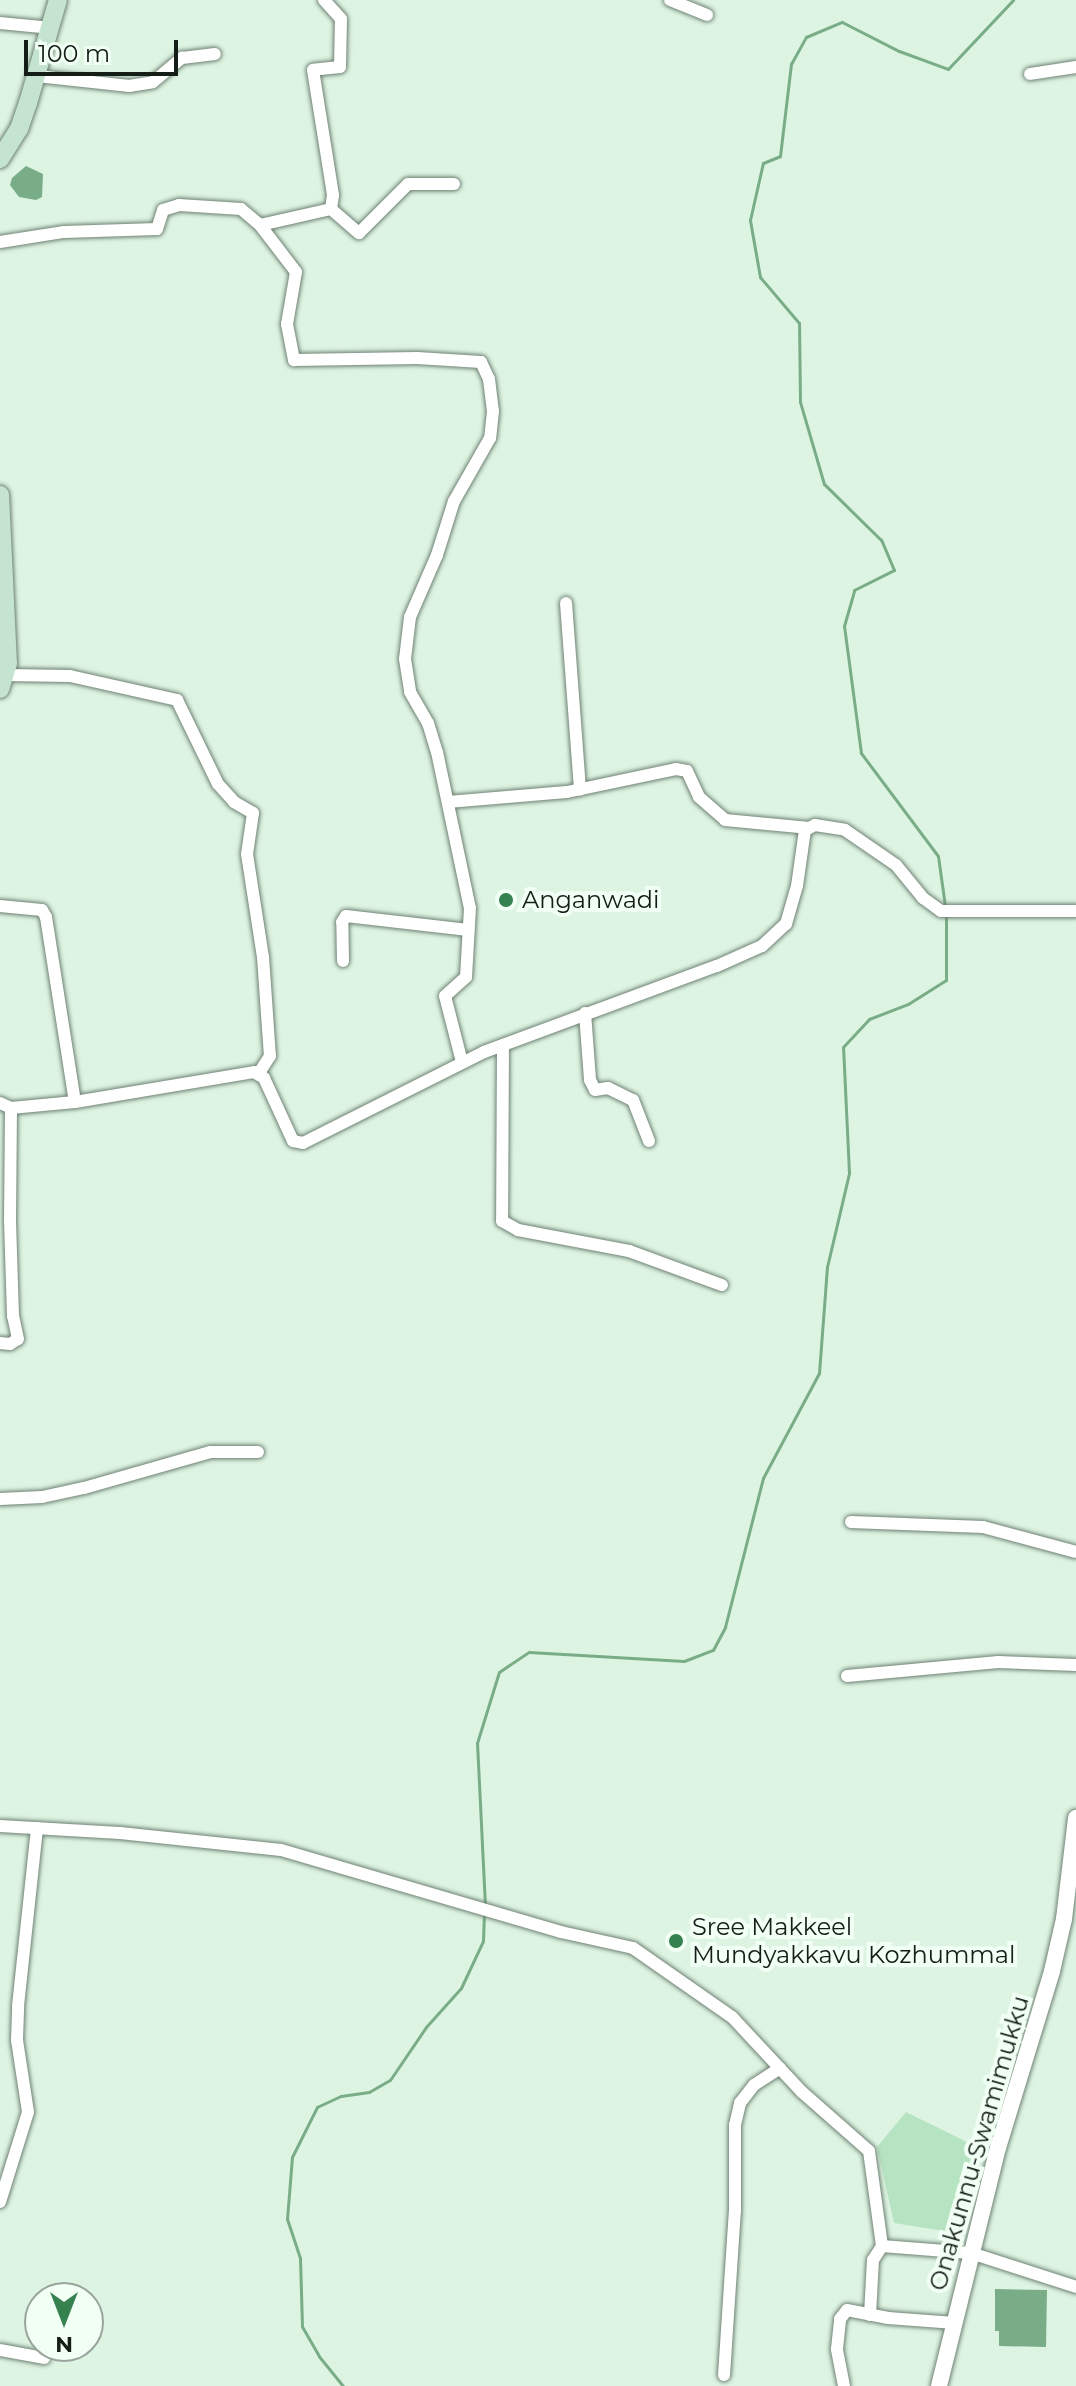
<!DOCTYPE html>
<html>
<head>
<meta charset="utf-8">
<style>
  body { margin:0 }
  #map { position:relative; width:1076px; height:2386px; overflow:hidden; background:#def4e3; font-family:Montserrat,sans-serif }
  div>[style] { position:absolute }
  .green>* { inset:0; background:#b6e3c1 }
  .water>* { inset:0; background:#79ad87 }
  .stream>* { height:3px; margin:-1.5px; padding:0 1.5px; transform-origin:1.5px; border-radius:1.5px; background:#79ad87 }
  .roads { filter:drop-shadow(0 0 2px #6f8273) drop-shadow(0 0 2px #6f8273) }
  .minor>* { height:12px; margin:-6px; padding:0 6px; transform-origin:6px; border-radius:6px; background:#fff }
  .tertiary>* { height:16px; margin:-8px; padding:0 8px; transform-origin:8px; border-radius:8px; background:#fff }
  .secondary>* { height:18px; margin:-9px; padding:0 9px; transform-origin:9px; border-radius:9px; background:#c4e4d0 }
  .dots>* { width:22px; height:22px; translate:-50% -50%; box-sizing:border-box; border:4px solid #f1fff4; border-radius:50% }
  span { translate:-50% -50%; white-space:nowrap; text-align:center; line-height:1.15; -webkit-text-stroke:8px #f1fff4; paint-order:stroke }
  .poi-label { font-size:24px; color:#151d17 }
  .left { translate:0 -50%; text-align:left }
  .street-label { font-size:24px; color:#151d17 }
  .north { position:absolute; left:24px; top:2282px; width:80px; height:80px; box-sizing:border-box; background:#f1fff4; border:2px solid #99a59c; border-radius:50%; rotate:180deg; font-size:22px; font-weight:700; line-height:32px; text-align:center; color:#151d17 }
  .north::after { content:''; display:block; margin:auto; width:28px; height:36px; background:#368150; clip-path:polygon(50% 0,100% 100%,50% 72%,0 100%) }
  .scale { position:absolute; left:24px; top:40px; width:154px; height:36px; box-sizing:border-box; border:4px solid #151d17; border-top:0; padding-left:10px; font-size:24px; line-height:28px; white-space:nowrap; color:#151d17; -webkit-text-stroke:6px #f1fff4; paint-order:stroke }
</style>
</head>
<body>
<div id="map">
  <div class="green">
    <div style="clip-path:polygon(906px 2112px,983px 2150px,956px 2233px,894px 2223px,877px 2147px)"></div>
  </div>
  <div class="water">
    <div style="clip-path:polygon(26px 166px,43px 174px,42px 197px,36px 200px,19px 197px,10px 185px,12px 178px)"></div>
    <div style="clip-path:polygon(995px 2289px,1047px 2290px,1046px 2347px,999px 2346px,999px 2331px,995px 2331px)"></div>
  </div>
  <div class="stream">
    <div style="left:945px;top:906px;width:50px;rotate:-98deg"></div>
    <div style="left:938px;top:856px;width:129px;rotate:-126.8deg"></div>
    <div style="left:861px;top:753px;width:128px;rotate:-97.6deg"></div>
    <div style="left:844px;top:626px;width:37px;rotate:-74deg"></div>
    <div style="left:854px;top:590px;width:45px;rotate:-26.6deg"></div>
    <div style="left:894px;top:570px;width:33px;rotate:-113deg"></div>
    <div style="left:881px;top:540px;width:80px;rotate:-135.5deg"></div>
    <div style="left:824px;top:484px;width:85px;rotate:-106.3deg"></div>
    <div style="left:800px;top:402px;width:79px;rotate:-90.7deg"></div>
    <div style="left:799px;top:323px;width:60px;rotate:-130.3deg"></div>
    <div style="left:760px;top:277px;width:58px;rotate:-100deg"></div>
    <div style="left:750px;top:220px;width:58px;rotate:-77.2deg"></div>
    <div style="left:763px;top:163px;width:18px;rotate:-22deg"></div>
    <div style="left:780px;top:156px;width:93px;rotate:-83.2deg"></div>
    <div style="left:791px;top:64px;width:31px;rotate:-61deg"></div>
    <div style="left:806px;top:37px;width:39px;rotate:-23deg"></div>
    <div style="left:842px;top:22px;width:64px;rotate:27deg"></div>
    <div style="left:899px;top:51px;width:52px;rotate:20.2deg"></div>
    <div style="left:948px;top:69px;width:95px;rotate:-46.7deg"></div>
    <div style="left:485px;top:1906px;width:163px;rotate:-92.8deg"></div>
    <div style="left:477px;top:1743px;width:74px;rotate:-72.8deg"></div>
    <div style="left:499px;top:1672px;width:36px;rotate:-34deg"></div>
    <div style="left:529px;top:1652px;width:155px;rotate:3.3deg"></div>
    <div style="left:684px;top:1661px;width:31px;rotate:-21deg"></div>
    <div style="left:713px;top:1650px;width:26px;rotate:-62deg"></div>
    <div style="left:725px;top:1627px;width:154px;rotate:-75.7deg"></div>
    <div style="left:763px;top:1478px;width:119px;rotate:-61.9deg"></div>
    <div style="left:819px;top:1373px;width:106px;rotate:-85.7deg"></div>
    <div style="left:827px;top:1267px;width:97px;rotate:-76.8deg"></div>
    <div style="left:849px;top:1173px;width:126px;rotate:-92.7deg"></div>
    <div style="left:843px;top:1047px;width:38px;rotate:-47deg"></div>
    <div style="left:869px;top:1019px;width:42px;rotate:-21deg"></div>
    <div style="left:908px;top:1004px;width:45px;rotate:-32.3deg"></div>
    <div style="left:946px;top:980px;width:66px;rotate:-90deg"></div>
    <div style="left:343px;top:2386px;width:38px;rotate:-129deg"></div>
    <div style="left:319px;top:2356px;width:34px;rotate:-120deg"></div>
    <div style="left:302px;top:2326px;width:68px;rotate:-91.7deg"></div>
    <div style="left:300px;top:2258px;width:41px;rotate:-108.4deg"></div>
    <div style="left:287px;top:2219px;width:62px;rotate:-85.4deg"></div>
    <div style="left:292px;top:2157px;width:56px;rotate:-63.4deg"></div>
    <div style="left:317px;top:2107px;width:26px;rotate:-25deg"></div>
    <div style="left:341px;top:2096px;width:28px;rotate:-8deg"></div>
    <div style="left:369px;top:2092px;width:24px;rotate:-30deg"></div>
    <div style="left:390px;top:2080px;width:64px;rotate:-55.8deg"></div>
    <div style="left:426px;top:2027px;width:52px;rotate:-48.1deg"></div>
    <div style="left:461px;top:1988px;width:52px;rotate:-64.9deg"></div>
    <div style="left:483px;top:1941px;width:27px;rotate:-88deg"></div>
  </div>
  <div class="roads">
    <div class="minor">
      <div style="left:324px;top:0;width:25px;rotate:48deg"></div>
      <div style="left:341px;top:19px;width:48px;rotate:91.2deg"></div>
      <div style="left:340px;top:67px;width:27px;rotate:174deg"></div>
      <div style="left:313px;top:70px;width:127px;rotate:80.9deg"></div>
      <div style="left:333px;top:195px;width:14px;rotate:98deg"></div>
      <div style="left:331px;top:209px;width:73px;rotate:167.3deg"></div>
      <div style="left:260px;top:225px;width:59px;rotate:52.5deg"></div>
      <div style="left:296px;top:272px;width:53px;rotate:99.8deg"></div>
      <div style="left:287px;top:324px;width:37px;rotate:79deg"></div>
      <div style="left:294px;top:360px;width:123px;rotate:-0.9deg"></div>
      <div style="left:417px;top:358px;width:64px;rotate:3.6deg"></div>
      <div style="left:481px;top:362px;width:19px;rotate:65deg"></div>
      <div style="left:489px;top:379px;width:32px;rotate:83deg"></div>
      <div style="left:493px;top:411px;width:27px;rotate:96deg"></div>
      <div style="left:490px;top:438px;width:73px;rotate:119.7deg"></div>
      <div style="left:454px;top:501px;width:57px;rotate:107.5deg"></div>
      <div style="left:437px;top:555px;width:68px;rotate:113.5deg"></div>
      <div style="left:410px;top:617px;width:42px;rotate:96.8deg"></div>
      <div style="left:405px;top:659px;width:33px;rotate:81deg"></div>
      <div style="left:410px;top:692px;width:36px;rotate:60deg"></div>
      <div style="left:428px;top:723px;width:30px;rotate:73deg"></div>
      <div style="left:437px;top:752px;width:159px;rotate:78.1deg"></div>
      <div style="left:470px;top:908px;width:69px;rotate:93.3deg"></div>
      <div style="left:466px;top:977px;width:28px;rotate:138deg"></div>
      <div style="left:445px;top:996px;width:68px;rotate:75.6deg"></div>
      <div style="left:670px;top:0;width:40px;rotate:22deg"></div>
      <div style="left:0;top:23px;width:52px;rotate:5.5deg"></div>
      <div style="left:1030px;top:74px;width:47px;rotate:-8.7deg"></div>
      <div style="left:37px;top:76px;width:93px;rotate:6.2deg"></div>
      <div style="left:129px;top:86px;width:24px;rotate:-9deg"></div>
      <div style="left:153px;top:82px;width:38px;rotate:-40deg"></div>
      <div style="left:182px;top:58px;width:33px;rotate:-7deg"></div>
      <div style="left:331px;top:209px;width:37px;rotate:41deg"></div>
      <div style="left:359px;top:233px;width:69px;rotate:-45deg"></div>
      <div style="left:408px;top:184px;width:46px"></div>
      <div style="left:0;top:242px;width:65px;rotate:-8.9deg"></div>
      <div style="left:64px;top:232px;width:93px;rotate:-1.8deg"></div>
      <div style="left:157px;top:229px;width:20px;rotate:-72deg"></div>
      <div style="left:163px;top:210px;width:17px;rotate:-17deg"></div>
      <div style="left:179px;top:205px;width:62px;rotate:3.7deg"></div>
      <div style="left:241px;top:209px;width:25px;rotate:40deg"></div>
      <div style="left:566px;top:603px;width:187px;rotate:85.7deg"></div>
      <div style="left:5px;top:675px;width:65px;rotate:0.9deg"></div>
      <div style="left:70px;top:676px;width:110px;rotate:12.6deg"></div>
      <div style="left:177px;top:700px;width:93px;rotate:64deg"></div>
      <div style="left:218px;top:784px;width:24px;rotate:48deg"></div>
      <div style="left:234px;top:802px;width:22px;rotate:30deg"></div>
      <div style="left:253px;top:813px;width:41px;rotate:98.3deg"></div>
      <div style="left:247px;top:854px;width:104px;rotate:81.2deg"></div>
      <div style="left:263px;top:957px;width:99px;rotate:86deg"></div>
      <div style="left:270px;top:1056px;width:20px;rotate:123deg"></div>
      <div style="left:448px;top:802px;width:119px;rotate:-4.8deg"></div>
      <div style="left:567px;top:792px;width:111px;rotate:-11.9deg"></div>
      <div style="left:676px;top:769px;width:11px;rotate:10deg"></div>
      <div style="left:687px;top:771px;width:29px;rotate:65deg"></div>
      <div style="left:699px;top:797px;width:35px;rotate:41deg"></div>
      <div style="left:725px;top:820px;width:85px;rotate:5.4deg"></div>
      <div style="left:0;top:906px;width:42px;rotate:5.4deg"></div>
      <div style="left:42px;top:910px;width:8px;rotate:60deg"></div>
      <div style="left:46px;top:917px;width:187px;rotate:81.1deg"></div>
      <div style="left:343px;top:961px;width:39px;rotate:-91deg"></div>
      <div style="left:342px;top:922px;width:7px;rotate:-56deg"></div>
      <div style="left:346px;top:916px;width:123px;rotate:6.5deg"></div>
      <div style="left:585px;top:1013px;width:67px;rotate:85.7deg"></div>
      <div style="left:590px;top:1080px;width:11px;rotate:63deg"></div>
      <div style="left:595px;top:1090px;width:13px;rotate:-9deg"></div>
      <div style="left:608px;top:1088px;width:28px;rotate:26deg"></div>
      <div style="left:633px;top:1100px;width:44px;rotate:68.7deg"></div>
      <div style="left:503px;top:1045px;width:176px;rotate:90.3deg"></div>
      <div style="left:502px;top:1221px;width:18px;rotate:29deg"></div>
      <div style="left:518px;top:1230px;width:113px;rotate:10.7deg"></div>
      <div style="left:629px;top:1251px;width:99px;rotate:20.1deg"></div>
      <div style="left:0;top:1103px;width:12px;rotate:24deg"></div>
      <div style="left:11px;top:1108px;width:64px;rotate:-5.4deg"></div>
      <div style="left:75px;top:1102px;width:181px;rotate:-9.5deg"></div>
      <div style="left:254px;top:1072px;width:12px;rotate:31deg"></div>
      <div style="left:264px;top:1078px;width:69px;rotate:65.3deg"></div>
      <div style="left:293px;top:1141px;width:10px;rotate:11deg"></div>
      <div style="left:303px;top:1143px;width:203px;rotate:-26.7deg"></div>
      <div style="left:484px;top:1052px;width:248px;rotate:-20.3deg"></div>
      <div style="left:717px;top:966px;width:49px;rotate:-24deg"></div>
      <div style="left:762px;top:946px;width:33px;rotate:-43deg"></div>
      <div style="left:786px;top:924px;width:40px;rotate:-74deg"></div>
      <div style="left:797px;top:886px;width:57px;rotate:-81.9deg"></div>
      <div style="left:805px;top:830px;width:11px;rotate:-27deg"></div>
      <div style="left:815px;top:825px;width:30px;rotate:9deg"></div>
      <div style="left:845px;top:830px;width:62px;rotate:34.5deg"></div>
      <div style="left:896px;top:865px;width:43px;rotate:50.7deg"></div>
      <div style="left:923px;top:898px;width:22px;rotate:36deg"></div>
      <div style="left:941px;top:911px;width:135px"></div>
      <div style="left:0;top:1343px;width:10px;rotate:6deg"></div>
      <div style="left:10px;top:1344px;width:9px;rotate:-32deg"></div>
      <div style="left:18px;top:1339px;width:24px;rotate:-102deg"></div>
      <div style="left:13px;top:1316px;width:94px;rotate:-91.8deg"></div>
      <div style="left:10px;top:1222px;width:114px;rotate:-89.5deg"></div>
      <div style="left:0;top:1499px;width:42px;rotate:-2.7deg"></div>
      <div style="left:42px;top:1497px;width:43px;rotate:-12.1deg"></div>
      <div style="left:84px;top:1488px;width:131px;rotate:-15.9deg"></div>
      <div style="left:210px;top:1452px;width:48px"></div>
      <div style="left:851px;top:1522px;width:132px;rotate:2.2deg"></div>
      <div style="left:983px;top:1527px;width:96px;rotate:15deg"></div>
      <div style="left:847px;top:1676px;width:152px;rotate:-5.3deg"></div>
      <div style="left:998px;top:1662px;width:78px;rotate:2.2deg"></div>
      <div style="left:0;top:1826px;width:120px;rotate:3.3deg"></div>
      <div style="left:120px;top:1833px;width:162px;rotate:6deg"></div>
      <div style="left:281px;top:1850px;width:292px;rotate:16.3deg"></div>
      <div style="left:561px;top:1932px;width:74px;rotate:12.5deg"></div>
      <div style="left:633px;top:1948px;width:121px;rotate:34.9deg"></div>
      <div style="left:732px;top:2017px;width:103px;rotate:47deg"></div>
      <div style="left:802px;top:2092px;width:89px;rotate:41.4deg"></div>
      <div style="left:869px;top:2151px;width:96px;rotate:82.2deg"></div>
      <div style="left:882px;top:2246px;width:89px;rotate:4.5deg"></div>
      <div style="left:971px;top:2253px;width:110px;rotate:17.9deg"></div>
      <div style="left:0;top:2202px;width:94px;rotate:-72.7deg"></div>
      <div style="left:28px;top:2112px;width:73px;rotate:-98.7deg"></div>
      <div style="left:17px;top:2040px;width:34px;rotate:-88deg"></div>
      <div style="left:18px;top:2006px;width:179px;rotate:-83.9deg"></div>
      <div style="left:870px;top:2315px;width:55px;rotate:-86.9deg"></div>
      <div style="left:873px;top:2260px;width:17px;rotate:-57deg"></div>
      <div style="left:0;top:2350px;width:45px;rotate:10.3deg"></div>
      <div style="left:724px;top:2375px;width:164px;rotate:-86.2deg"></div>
      <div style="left:735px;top:2211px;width:86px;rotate:-90deg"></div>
      <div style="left:735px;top:2125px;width:23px;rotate:-77deg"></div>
      <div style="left:740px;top:2103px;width:23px;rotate:-52deg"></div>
      <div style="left:754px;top:2085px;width:31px;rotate:-33deg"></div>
      <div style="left:844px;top:2386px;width:38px;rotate:-101deg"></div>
      <div style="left:837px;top:2349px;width:30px;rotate:-84deg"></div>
      <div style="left:840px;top:2319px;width:11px;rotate:-52deg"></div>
      <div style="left:847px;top:2310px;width:42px;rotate:11deg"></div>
      <div style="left:888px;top:2318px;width:67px;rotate:4.3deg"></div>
    </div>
    <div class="tertiary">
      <div style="left:939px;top:2386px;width:245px;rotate:-76.1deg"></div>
      <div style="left:998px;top:2148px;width:185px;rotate:-73deg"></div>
      <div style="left:1052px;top:1971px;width:53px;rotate:-77deg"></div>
      <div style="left:1064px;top:1919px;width:102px;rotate:-83.2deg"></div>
    </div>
    <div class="secondary">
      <div style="left:0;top:159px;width:36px;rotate:-58deg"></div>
      <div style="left:19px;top:129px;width:28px;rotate:-71deg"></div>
      <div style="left:28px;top:103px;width:107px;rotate:-73.8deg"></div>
      <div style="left:0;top:495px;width:168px;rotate:87.3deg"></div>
      <div style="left:8px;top:663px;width:27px;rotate:107deg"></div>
    </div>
  </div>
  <div class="dots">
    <div style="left:506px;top:900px;background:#368150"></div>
    <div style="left:676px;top:1941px;background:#368150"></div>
  </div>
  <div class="poi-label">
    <span class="left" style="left:522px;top:900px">Anganwadi</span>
    <span class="left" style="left:692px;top:1941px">Sree Makkeel<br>Mundyakkavu Kozhummal</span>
  </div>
  <div class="street-label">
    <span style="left:979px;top:2143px;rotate:-74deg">Onakunnu-Swamimukku</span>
  </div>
  <div class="north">N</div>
  <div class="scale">100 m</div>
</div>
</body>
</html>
